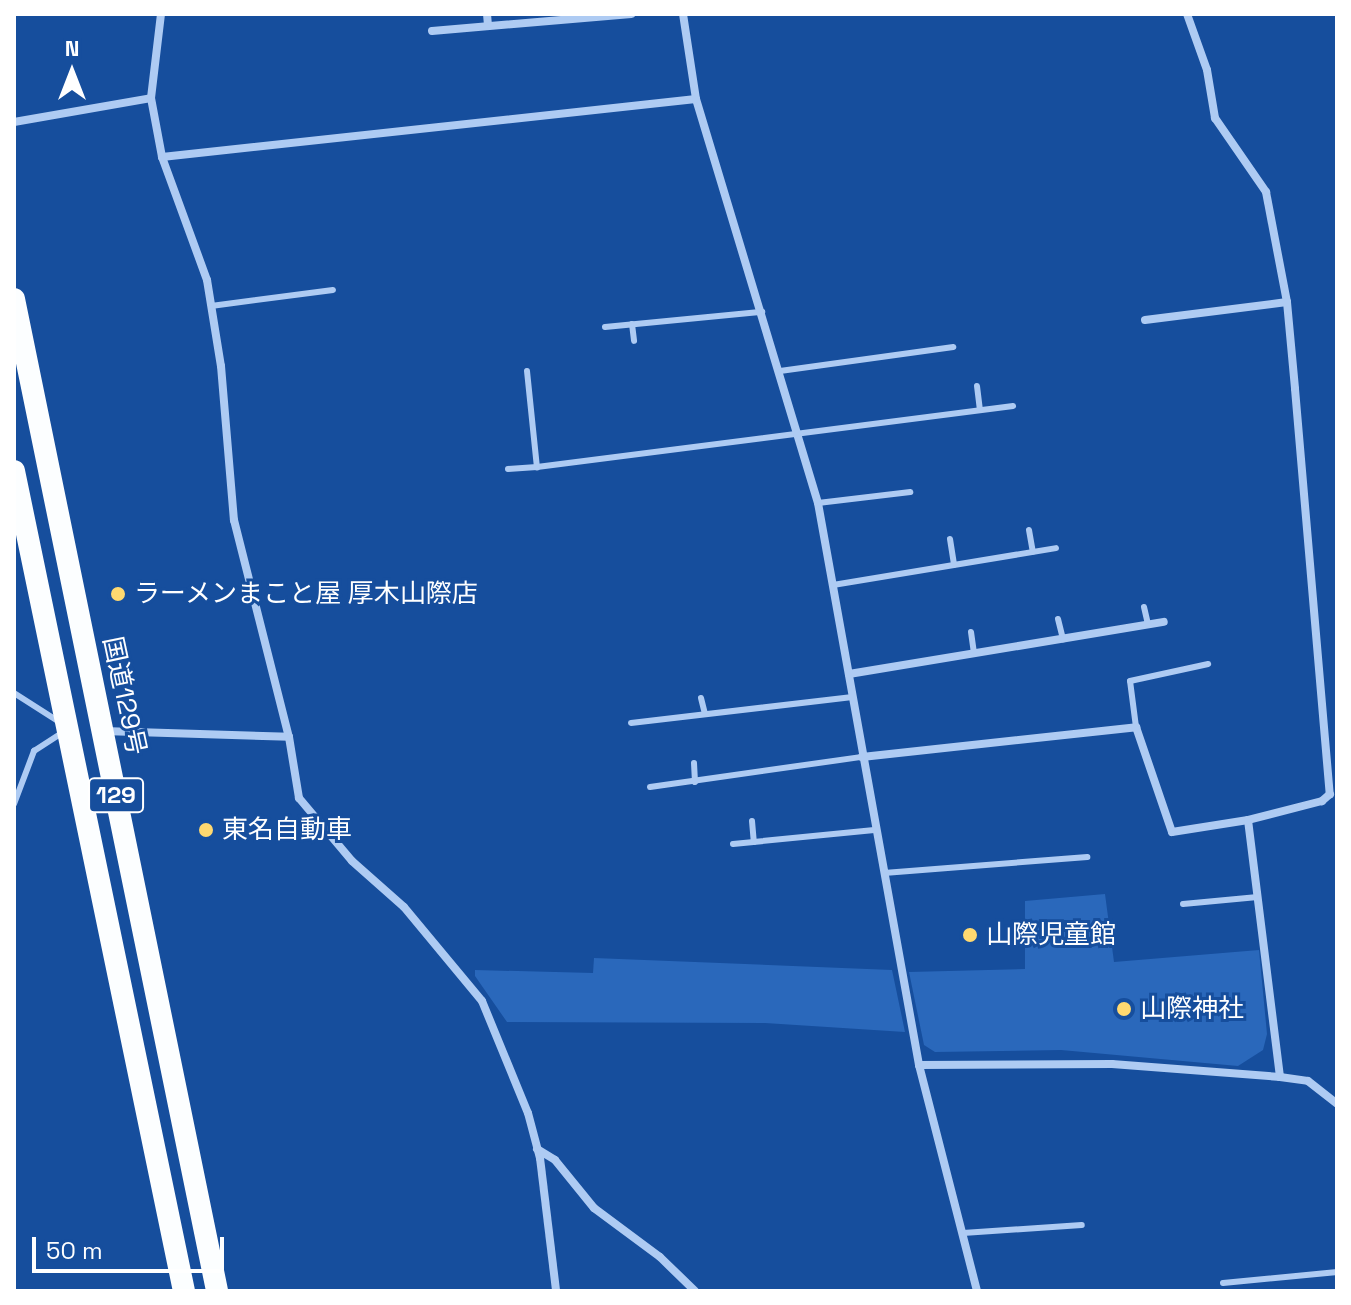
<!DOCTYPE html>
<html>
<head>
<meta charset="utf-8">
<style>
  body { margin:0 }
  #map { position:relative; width:1351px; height:1305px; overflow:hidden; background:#164e9d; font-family:"Space Grotesk","Noto Sans JP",sans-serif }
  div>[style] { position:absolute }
  .green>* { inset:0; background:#2a68bb }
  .service>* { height:6px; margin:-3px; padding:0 3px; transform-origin:3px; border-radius:3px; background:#aecbf3 }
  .minor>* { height:8px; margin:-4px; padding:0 4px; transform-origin:4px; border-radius:4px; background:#aecbf3 }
  .trunk>* { height:22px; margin:-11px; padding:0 11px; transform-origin:11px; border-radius:11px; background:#fcfeff }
  .dots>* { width:22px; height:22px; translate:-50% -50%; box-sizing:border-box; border:4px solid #164e9d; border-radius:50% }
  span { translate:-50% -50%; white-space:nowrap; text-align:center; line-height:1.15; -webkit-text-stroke:6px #164e9d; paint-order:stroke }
  .shield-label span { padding:2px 6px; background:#164e9d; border:2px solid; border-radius:6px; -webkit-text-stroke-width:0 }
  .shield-label { font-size:24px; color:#fff; font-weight:700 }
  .poi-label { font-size:26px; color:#fff }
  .left { translate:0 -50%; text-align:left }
  .street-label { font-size:26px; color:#fff }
  .frame { position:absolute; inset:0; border:16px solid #fff; pointer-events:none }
  .north { position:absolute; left:32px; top:32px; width:80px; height:80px; -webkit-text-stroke:6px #164e9d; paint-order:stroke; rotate:0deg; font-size:22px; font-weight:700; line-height:32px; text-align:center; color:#fff }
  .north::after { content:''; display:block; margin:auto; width:28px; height:36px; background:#fff; clip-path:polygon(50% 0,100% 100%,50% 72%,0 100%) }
  .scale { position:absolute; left:32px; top:1237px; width:192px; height:36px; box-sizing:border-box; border:4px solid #fff; border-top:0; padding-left:10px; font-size:24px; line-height:28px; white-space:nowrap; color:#fff; -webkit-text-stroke:6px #164e9d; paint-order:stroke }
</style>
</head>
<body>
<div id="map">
  <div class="green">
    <div style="clip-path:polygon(1105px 894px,1114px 962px,1259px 950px,1267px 1034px,1263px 1050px,1238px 1066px,1061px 1050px,935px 1052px,924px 1045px,909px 972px,1025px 969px,1025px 901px)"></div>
    <div style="clip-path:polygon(594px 958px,892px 970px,905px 1032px,765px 1023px,507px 1022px,475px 976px,475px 970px,593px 973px)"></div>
  </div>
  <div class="service">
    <div style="left:211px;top:306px;width:123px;rotate:-7.5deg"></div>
    <div style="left:632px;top:324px;width:17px;rotate:83deg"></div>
    <div style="left:605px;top:327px;width:158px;rotate:-5.5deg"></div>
    <div style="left:527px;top:371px;width:97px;rotate:84.1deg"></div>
    <div style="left:537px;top:467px;width:480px;rotate:-7.3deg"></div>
    <div style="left:780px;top:371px;width:175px;rotate:-7.9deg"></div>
    <div style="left:977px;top:386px;width:24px;rotate:83deg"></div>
    <div style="left:508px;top:469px;width:29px;rotate:-4deg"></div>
    <div style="left:818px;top:503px;width:93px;rotate:-6.8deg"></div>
    <div style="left:1029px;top:530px;width:22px;rotate:80deg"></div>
    <div style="left:950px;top:539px;width:26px;rotate:81deg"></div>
    <div style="left:833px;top:585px;width:226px;rotate:-9.4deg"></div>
    <div style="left:1144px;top:607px;width:18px;rotate:77deg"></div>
    <div style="left:1058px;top:619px;width:21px;rotate:76deg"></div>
    <div style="left:971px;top:632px;width:22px;rotate:82deg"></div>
    <div style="left:14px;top:693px;width:52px;rotate:32.5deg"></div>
    <div style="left:701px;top:698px;width:16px;rotate:76deg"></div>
    <div style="left:631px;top:723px;width:223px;rotate:-6.7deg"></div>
    <div style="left:1136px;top:727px;width:46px;rotate:-97.4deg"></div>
    <div style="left:1130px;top:681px;width:80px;rotate:-12.3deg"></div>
    <div style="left:694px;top:763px;width:19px;rotate:87deg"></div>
    <div style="left:650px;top:787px;width:214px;rotate:-8.1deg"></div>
    <div style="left:14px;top:804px;width:57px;rotate:-69.3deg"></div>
    <div style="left:34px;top:751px;width:35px;rotate:-33deg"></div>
    <div style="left:752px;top:821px;width:21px;rotate:85deg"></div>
    <div style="left:733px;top:844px;width:142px;rotate:-5.7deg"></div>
    <div style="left:884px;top:873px;width:204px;rotate:-4.5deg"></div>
    <div style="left:1183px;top:904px;width:75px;rotate:-5.3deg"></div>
    <div style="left:963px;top:1233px;width:119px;rotate:-3.8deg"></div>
    <div style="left:1223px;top:1283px;width:115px;rotate:-5.5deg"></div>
  </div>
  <div class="minor">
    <div style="left:161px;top:14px;width:85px;rotate:96.8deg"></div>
    <div style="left:151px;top:98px;width:60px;rotate:79.4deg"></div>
    <div style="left:162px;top:157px;width:131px;rotate:69.9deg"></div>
    <div style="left:207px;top:280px;width:87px;rotate:80.8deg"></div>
    <div style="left:221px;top:366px;width:155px;rotate:85.2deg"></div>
    <div style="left:234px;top:520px;width:224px;rotate:75.8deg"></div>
    <div style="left:289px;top:737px;width:62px;rotate:80.7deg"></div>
    <div style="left:299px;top:798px;width:82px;rotate:49.9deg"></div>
    <div style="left:352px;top:861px;width:69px;rotate:41.5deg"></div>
    <div style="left:404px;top:907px;width:122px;rotate:50.3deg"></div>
    <div style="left:482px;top:1001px;width:121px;rotate:67.7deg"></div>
    <div style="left:528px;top:1113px;width:47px;rotate:75.1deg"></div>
    <div style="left:540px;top:1158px;width:134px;rotate:83.1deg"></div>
    <div style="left:487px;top:14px;width:12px;rotate:85deg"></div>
    <div style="left:683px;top:14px;width:86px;rotate:81.3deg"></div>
    <div style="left:696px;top:99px;width:422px;rotate:73.2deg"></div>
    <div style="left:818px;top:503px;width:571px;rotate:79.81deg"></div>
    <div style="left:919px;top:1065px;width:233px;rotate:75.6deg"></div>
    <div style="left:1187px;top:14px;width:59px;rotate:70.3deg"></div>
    <div style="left:1207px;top:70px;width:49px;rotate:80.5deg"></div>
    <div style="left:1215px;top:118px;width:90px;rotate:55.4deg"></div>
    <div style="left:1266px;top:192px;width:112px;rotate:79.2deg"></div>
    <div style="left:1287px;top:302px;width:87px;rotate:84.7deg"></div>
    <div style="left:1295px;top:389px;width:407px;rotate:85.1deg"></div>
    <div style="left:1330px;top:794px;width:11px;rotate:139deg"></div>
    <div style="left:1322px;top:801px;width:76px;rotate:165.6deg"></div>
    <div style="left:1248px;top:820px;width:259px;rotate:82.9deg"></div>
    <div style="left:432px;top:31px;width:200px;rotate:-4.9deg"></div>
    <div style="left:14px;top:122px;width:139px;rotate:-9.9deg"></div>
    <div style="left:162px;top:157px;width:537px;rotate:-6.2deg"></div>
    <div style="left:1145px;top:320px;width:143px;rotate:-7.2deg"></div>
    <div style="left:849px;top:674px;width:319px;rotate:-9.4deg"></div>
    <div style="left:103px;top:731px;width:186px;rotate:1.8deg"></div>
    <div style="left:862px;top:757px;width:276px;rotate:-6.2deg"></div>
    <div style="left:1136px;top:727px;width:111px;rotate:71.1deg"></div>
    <div style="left:1172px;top:832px;width:77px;rotate:-9deg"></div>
    <div style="left:919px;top:1065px;width:193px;rotate:-0.3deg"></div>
    <div style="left:1112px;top:1064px;width:169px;rotate:4.4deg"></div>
    <div style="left:1280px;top:1077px;width:28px;rotate:8deg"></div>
    <div style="left:1308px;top:1081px;width:37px;rotate:38deg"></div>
    <div style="left:537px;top:1149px;width:21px;rotate:31deg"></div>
    <div style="left:555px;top:1160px;width:62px;rotate:50.9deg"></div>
    <div style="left:594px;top:1208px;width:82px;rotate:36.6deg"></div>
    <div style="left:660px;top:1257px;width:49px;rotate:44.2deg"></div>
  </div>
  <div class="trunk">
    <div style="left:14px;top:299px;width:1013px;rotate:78.43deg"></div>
    <div style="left:14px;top:471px;width:837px;rotate:78.29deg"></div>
  </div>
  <div class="dots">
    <div style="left:118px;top:594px;background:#ffd970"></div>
    <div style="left:206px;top:830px;background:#ffd970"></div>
    <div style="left:970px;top:935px;background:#ffd970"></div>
    <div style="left:1124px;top:1009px;background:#ffd970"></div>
  </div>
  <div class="shield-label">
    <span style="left:116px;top:795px">129</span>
  </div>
  <div class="poi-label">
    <span class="left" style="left:134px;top:594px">ラーメンまこと屋 厚木山際店</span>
    <span class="left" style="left:222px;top:830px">東名自動車</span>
    <span class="left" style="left:986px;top:935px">山際児童館</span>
    <span class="left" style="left:1140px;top:1009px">山際神社</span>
  </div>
  <div class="street-label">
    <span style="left:124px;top:696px;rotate:78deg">国道129号</span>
  </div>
  <div class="frame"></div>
  <div class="north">N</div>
  <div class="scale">50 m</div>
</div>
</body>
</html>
